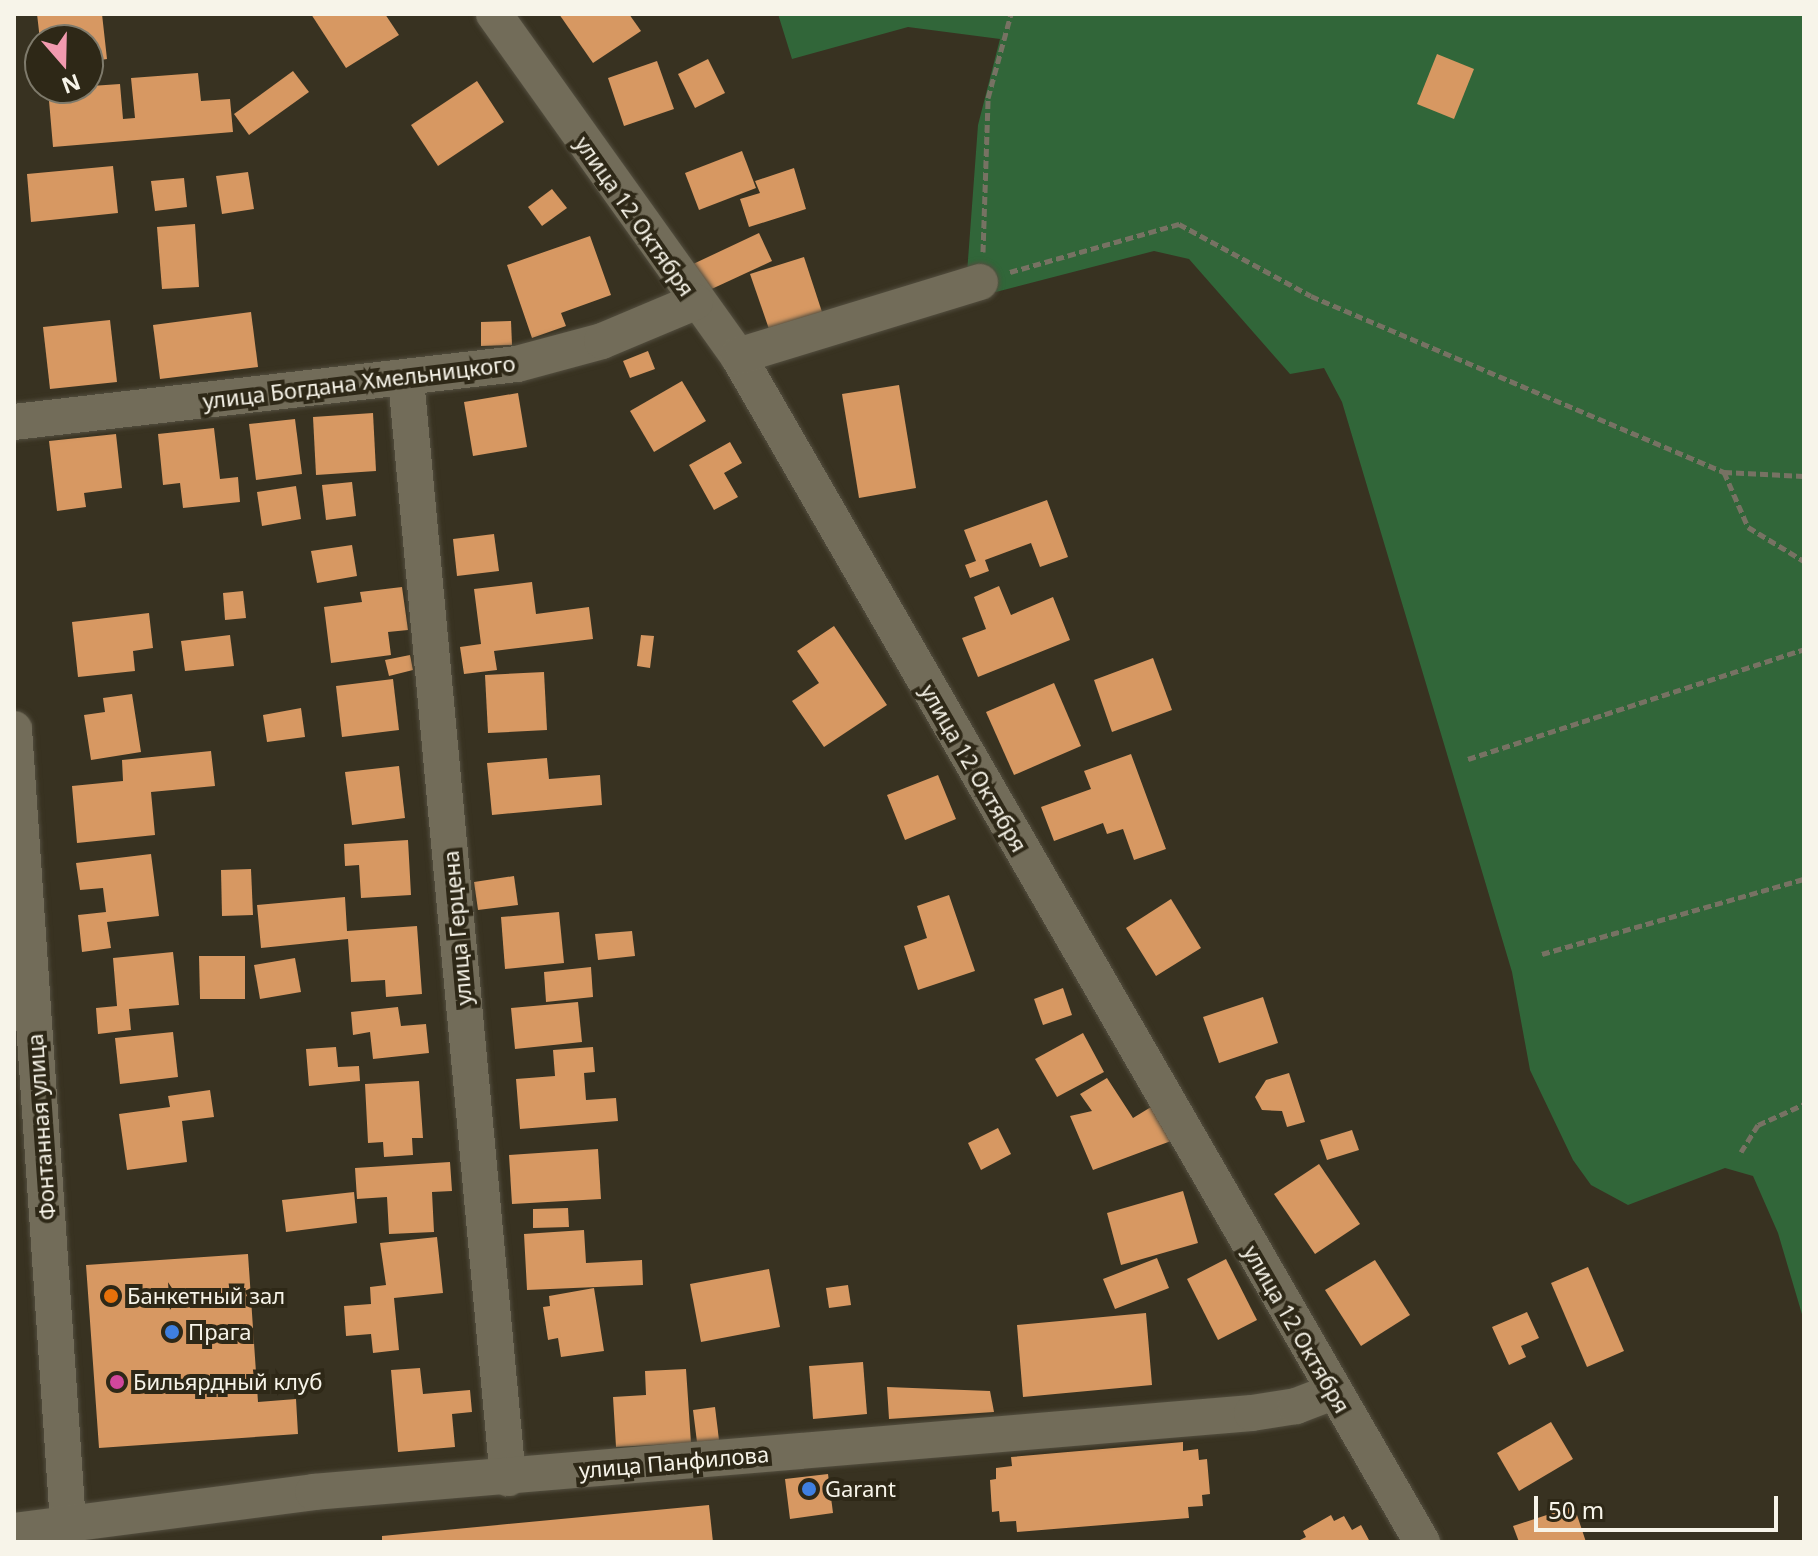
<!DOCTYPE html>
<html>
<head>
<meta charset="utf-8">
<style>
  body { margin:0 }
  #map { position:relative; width:1818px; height:1556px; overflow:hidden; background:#383221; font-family:"Noto Sans",sans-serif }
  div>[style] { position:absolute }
  .green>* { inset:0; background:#316639 }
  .building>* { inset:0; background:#d79862 }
  .path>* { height:5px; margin-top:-2.5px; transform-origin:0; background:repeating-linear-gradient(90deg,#777263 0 8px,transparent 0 12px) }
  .roads { filter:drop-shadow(0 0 2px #534e3f) drop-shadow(0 0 2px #534e3f) }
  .minor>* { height:36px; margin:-18px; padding:0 18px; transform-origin:18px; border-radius:18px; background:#726c59 }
  .dots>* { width:22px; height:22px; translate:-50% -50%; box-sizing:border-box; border:4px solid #2e2817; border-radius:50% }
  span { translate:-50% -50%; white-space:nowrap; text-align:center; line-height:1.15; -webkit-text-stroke:8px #2e2817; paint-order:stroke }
  .street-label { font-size:22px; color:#f7f4e9 }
  .poi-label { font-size:22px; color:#f7f4e9 }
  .left { translate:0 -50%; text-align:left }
  .frame { position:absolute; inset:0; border:16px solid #f7f4e9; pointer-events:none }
  .north { position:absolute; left:24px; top:24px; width:80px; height:80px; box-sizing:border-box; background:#2e2817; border:2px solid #7e7a6b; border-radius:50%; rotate:160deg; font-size:22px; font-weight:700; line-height:32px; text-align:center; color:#f7f4e9 }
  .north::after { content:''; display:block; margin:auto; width:28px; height:36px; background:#f29aaf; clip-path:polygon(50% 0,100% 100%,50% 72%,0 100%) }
  .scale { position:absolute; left:1534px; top:1496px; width:244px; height:36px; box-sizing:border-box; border:4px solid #f7f4e9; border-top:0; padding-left:10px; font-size:24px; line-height:28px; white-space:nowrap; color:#f7f4e9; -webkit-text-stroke:6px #2e2817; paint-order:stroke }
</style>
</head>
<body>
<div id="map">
  <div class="green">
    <div style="clip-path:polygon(778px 14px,1804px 14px,1804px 1321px,1778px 1233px,1753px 1176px,1725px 1168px,1628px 1205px,1591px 1185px,1573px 1160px,1530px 1070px,1512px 972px,1342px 402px,1324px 368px,1290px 374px,1189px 259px,1154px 251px,965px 300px,978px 125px,1000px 39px,908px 27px,792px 59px)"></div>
  </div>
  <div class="building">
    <div style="clip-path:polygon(37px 14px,102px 14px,107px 59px,88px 62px,88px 40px,40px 40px)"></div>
    <div style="clip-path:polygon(311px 14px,385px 14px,399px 35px,346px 68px)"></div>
    <div style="clip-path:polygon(559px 14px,629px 14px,641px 31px,593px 63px)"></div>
    <div style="clip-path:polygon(1437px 54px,1474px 69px,1454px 119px,1417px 104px)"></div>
    <div style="clip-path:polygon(708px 59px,725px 93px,695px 108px,678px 74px)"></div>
    <div style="clip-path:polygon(657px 61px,674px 109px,624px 126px,608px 78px)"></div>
    <div style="clip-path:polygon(293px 71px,309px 92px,249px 135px,234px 114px)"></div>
    <div style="clip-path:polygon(198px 73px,201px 101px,230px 99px,233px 132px,53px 147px,48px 89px,120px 84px,123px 119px,135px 118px,131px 78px)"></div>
    <div style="clip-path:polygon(477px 81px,504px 122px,438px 166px,411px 125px)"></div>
    <div style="clip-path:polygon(742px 151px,756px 188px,699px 210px,685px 173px)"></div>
    <div style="clip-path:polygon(113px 166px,118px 213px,31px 222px,27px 174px)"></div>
    <div style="clip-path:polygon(794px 168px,806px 209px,749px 227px,740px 199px,760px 193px,755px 181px)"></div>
    <div style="clip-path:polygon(248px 172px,254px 209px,222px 214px,216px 176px)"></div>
    <div style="clip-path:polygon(184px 178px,187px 207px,155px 211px,151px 181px)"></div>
    <div style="clip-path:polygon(552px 189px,567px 208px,542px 226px,528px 207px)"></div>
    <div style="clip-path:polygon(195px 224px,199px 287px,162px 289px,157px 227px)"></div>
    <div style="clip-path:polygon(759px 233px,772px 261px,703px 293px,691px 265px)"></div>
    <div style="clip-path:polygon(590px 236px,611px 295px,561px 313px,566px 326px,532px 338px,507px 265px)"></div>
    <div style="clip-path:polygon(804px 257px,822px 312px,769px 329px,750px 274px)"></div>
    <div style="clip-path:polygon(251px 312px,258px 367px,160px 379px,153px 325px)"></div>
    <div style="clip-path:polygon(110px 320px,117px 382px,50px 389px,43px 327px)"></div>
    <div style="clip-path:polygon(511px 321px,512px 345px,481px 346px,481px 322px)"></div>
    <div style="clip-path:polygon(648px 351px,655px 369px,630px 378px,623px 361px)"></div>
    <div style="clip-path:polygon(682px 381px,706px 421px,654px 452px,630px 411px)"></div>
    <div style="clip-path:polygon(899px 385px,916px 488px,859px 498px,842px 394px)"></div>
    <div style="clip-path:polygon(518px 393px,527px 447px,473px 456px,464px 402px)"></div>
    <div style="clip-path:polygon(373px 413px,376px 471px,316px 475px,313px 417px)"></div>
    <div style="clip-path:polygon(295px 419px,302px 474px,256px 480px,249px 424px)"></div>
    <div style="clip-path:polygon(214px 428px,220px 479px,238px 477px,240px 502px,183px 508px,180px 483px,163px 485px,158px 434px)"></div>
    <div style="clip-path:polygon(116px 434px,122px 488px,84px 493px,86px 507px,57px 511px,49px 441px)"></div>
    <div style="clip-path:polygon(730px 442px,742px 463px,724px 473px,738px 497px,714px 510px,689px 465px)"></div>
    <div style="clip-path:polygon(352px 482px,356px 516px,326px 520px,322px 485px)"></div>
    <div style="clip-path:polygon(296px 486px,301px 519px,262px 526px,257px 492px)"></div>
    <div style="clip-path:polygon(1047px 500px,1068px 557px,1040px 567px,1031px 543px,985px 560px,989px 571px,970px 578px,965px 565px,976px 561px,964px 530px)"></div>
    <div style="clip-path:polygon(494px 534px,499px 571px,457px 576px,453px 539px)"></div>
    <div style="clip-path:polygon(352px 545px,357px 576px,317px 583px,311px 551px)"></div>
    <div style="clip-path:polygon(532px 582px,536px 614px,589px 607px,593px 639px,494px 651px,497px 670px,464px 674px,460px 647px,481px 644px,474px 589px)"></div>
    <div style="clip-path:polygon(999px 586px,1011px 615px,1053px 597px,1070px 640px,978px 677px,962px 638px,986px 629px,974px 597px)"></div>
    <div style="clip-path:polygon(402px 587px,408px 630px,388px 632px,391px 655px,331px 663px,324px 607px,362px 602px,360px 592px)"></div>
    <div style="clip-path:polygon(243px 591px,246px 618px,225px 620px,223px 593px)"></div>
    <div style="clip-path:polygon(149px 613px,153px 648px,133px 651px,135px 671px,78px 677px,72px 622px)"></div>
    <div style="clip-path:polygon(834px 626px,887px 705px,824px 747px,792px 701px,819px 683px,797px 651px)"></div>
    <div style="clip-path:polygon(230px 635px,234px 666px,185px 671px,181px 641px)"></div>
    <div style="clip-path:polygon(641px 635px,654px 636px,650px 668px,637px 666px)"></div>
    <div style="clip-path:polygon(410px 655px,413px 670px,389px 676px,385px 660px)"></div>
    <div style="clip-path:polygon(1153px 658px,1172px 710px,1112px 732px,1094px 680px)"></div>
    <div style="clip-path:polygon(544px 672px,547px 730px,488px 733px,485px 675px)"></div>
    <div style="clip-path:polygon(393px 679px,399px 730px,342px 737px,336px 686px)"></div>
    <div style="clip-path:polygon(1054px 683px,1081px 746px,1014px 775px,986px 712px)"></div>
    <div style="clip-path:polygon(132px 694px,141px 752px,91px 760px,84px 715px,105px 712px,103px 698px)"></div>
    <div style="clip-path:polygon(301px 708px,305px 737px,267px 742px,263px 715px)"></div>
    <div style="clip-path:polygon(211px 751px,215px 786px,151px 792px,155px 835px,77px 843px,72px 786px,123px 781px,122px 760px)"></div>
    <div style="clip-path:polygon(1131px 754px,1166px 849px,1134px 860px,1123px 829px,1107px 834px,1103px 823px,1054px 841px,1041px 807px,1091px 789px,1084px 771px)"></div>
    <div style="clip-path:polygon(547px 758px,549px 779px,600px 775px,602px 805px,492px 815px,487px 763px)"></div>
    <div style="clip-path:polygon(399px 766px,405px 818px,352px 825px,345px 772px)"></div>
    <div style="clip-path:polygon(938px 775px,956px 819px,905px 840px,887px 795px)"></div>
    <div style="clip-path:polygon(408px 840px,411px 895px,361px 898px,359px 865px,345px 866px,344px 844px)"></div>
    <div style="clip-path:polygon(151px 854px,159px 916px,107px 922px,111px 948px,82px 952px,78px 915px,106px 912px,103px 888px,80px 890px,76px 863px)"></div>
    <div style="clip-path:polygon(251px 869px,253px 915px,222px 916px,221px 870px)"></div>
    <div style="clip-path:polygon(514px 876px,518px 905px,478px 910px,474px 882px)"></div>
    <div style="clip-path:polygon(949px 895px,975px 971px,918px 990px,904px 946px,927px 938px,917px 906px)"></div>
    <div style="clip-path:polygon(345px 897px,347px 931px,417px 926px,422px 994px,386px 997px,385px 980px,351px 982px,348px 939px,261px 948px,257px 905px)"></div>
    <div style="clip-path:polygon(1171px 899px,1201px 948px,1156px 976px,1126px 928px)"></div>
    <div style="clip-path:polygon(559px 912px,564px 963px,505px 969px,501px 917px)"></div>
    <div style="clip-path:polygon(632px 931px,635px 956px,598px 960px,595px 934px)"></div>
    <div style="clip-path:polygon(173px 952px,179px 1005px,129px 1009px,131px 1030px,98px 1034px,96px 1008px,117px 1006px,113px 958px)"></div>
    <div style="clip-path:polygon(199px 956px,245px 956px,245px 999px,200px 999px)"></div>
    <div style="clip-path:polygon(295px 958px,301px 992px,260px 999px,254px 965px)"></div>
    <div style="clip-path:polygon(591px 967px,593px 997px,546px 1002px,544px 972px)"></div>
    <div style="clip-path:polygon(1063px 988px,1072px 1015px,1043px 1025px,1034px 999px)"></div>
    <div style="clip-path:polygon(1263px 997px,1278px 1043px,1219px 1063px,1203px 1017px)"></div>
    <div style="clip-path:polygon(578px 1002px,582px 1042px,515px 1049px,511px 1008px)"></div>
    <div style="clip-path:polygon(398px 1007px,401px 1026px,426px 1024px,429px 1053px,373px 1059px,370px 1032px,353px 1035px,351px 1012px)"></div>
    <div style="clip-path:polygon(173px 1032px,178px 1077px,120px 1084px,115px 1038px)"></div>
    <div style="clip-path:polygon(1083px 1033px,1104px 1072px,1057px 1097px,1035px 1059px)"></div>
    <div style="clip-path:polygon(336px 1047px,338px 1067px,359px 1066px,360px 1081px,309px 1086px,306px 1049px)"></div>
    <div style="clip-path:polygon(593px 1047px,595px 1072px,584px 1073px,586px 1100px,616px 1098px,618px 1121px,520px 1129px,516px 1079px,555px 1076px,553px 1050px)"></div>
    <div style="clip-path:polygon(1289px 1073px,1305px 1122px,1287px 1127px,1282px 1111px,1262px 1110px,1255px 1097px,1266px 1080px)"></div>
    <div style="clip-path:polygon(1107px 1078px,1133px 1118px,1151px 1107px,1171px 1141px,1093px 1170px,1070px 1116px,1092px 1111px,1080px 1094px)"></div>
    <div style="clip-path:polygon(419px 1081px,423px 1138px,412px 1138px,413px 1155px,384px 1157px,383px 1142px,368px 1143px,365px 1084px)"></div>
    <div style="clip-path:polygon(210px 1090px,214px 1117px,182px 1121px,187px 1162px,127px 1170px,119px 1114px,170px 1107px,168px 1096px)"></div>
    <div style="clip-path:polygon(998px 1128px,1011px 1154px,981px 1170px,968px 1143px)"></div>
    <div style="clip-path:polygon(1352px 1130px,1359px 1150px,1327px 1160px,1320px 1140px)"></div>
    <div style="clip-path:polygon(598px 1149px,601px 1199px,512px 1204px,509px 1155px)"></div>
    <div style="clip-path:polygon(450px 1162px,452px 1191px,432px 1192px,434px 1232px,389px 1234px,387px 1197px,357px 1199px,355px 1168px)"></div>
    <div style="clip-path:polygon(1319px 1164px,1360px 1224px,1315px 1254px,1274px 1194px)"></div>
    <div style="clip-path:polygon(1183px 1191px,1198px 1243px,1121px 1265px,1107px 1213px)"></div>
    <div style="clip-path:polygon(354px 1192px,357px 1223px,286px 1232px,282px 1200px)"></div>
    <div style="clip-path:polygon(568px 1208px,569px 1227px,533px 1228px,533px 1209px)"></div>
    <div style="clip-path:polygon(584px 1230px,586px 1263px,642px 1260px,643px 1285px,527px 1290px,524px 1234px)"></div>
    <div style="clip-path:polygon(437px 1237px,443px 1293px,394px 1298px,399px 1350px,373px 1353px,371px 1334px,346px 1336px,344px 1306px,371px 1304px,370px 1287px,386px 1285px,380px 1243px)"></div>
    <div style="clip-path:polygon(248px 1254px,258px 1402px,296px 1399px,298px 1434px,99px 1448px,86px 1265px)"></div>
    <div style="clip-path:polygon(1157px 1258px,1169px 1288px,1115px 1309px,1103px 1279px)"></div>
    <div style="clip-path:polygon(1226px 1259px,1257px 1320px,1218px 1340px,1187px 1279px)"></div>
    <div style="clip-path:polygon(1375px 1260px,1410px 1315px,1361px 1346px,1325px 1290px)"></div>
    <div style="clip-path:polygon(1588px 1267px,1624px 1351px,1587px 1367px,1551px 1283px)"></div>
    <div style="clip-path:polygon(769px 1269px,780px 1327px,701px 1342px,690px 1284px)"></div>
    <div style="clip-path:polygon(848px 1285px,851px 1305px,829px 1308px,826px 1288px)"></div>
    <div style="clip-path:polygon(594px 1288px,604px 1351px,561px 1357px,558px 1338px,548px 1340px,543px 1307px,550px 1306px,549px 1296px)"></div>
    <div style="clip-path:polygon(1527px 1312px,1539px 1338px,1521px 1346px,1526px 1357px,1509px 1365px,1492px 1327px)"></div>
    <div style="clip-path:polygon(1146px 1313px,1152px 1385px,1023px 1397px,1017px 1325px)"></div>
    <div style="clip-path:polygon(863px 1362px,867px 1414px,813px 1419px,809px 1366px)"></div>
    <div style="clip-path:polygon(420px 1368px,423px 1394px,470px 1390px,472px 1412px,452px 1414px,455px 1447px,398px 1452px,391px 1370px)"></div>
    <div style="clip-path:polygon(686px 1369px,691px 1443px,616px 1447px,613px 1397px,646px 1395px,645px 1371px)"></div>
    <div style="clip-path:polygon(887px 1387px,990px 1391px,994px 1412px,889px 1419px)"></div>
    <div style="clip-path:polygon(715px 1407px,719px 1440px,697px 1442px,693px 1410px)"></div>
    <div style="clip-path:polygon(1551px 1422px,1573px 1459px,1519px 1491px,1497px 1453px)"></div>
    <div style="clip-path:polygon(1183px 1442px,1183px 1451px,1198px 1449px,1199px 1460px,1207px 1459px,1210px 1494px,1202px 1495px,1203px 1506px,1188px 1507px,1189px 1518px,1017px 1532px,1016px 1521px,1000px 1522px,999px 1511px,992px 1512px,990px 1480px,996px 1479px,996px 1468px,1012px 1466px,1011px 1457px)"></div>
    <div style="clip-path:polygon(828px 1474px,833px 1513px,790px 1519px,785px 1479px)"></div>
    <div style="clip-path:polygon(709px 1505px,713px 1542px,382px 1542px,382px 1536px)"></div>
    <div style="clip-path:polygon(1574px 1506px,1586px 1542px,1519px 1542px,1513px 1526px)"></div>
    <div style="clip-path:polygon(1331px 1515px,1334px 1521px,1344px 1516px,1352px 1530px,1361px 1525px,1370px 1542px,1296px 1542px,1306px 1537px,1303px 1531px)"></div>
  </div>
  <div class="path">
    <div style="left:983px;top:252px;width:154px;rotate:-88.1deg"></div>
    <div style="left:988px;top:98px;width:87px;rotate:-74.7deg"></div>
    <div style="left:1010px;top:272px;width:176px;rotate:-15.9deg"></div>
    <div style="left:1179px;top:224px;width:150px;rotate:28.6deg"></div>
    <div style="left:1311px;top:296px;width:449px;rotate:23.1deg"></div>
    <div style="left:1724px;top:472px;width:80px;rotate:2.9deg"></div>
    <div style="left:1724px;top:472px;width:60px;rotate:66.4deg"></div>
    <div style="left:1748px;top:527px;width:66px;rotate:31.3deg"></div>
    <div style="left:1468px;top:759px;width:354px;rotate:-18.1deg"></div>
    <div style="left:1542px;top:954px;width:273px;rotate:-16deg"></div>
    <div style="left:1741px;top:1152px;width:32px;rotate:-58deg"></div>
    <div style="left:1758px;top:1125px;width:51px;rotate:-24.5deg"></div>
  </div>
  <div class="roads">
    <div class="minor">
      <div style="left:494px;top:14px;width:420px;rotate:54.5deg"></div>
      <div style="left:738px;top:356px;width:1369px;rotate:60.03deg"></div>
      <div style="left:738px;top:356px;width:253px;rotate:-17deg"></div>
      <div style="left:406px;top:379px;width:1104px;rotate:84.7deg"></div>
      <div style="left:14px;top:422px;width:506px;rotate:-6.58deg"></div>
      <div style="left:517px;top:364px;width:88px;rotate:-15.1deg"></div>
      <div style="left:602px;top:341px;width:101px;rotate:-22.8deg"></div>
      <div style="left:14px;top:729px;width:797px;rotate:86.11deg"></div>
      <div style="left:14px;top:1531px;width:302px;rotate:-7.4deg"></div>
      <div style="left:313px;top:1492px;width:942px;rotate:-4.81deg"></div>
      <div style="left:1252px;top:1413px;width:45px;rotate:-9deg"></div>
      <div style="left:1296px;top:1406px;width:39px;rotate:-21deg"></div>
    </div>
  </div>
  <div class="dots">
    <div style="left:111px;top:1296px;background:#e8710a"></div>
    <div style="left:172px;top:1332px;background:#3f7fe0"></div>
    <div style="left:117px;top:1382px;background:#d1479c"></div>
    <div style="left:809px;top:1489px;background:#3f7fe0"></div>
  </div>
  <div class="street-label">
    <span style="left:635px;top:216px;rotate:55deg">улица 12 Октября</span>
    <span style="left:359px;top:382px;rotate:-7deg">улица Богдана Хмельницкого</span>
    <span style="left:974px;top:768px;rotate:60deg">улица 12 Октября</span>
    <span style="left:457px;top:928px;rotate:-95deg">улица Герцена</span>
    <span style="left:41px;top:1127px;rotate:-94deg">Фонтанная улица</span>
    <span style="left:1297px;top:1329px;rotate:60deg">улица 12 Октября</span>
    <span style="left:674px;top:1462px;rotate:-5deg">улица Панфилова</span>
  </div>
  <div class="poi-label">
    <span class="left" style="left:127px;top:1296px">Банкетный зал</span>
    <span class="left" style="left:188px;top:1332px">Прага</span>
    <span class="left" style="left:133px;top:1382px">Бильярдный клуб</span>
    <span class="left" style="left:825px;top:1489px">Garant</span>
  </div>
  <div class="frame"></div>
  <div class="north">N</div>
  <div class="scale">50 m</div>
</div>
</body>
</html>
